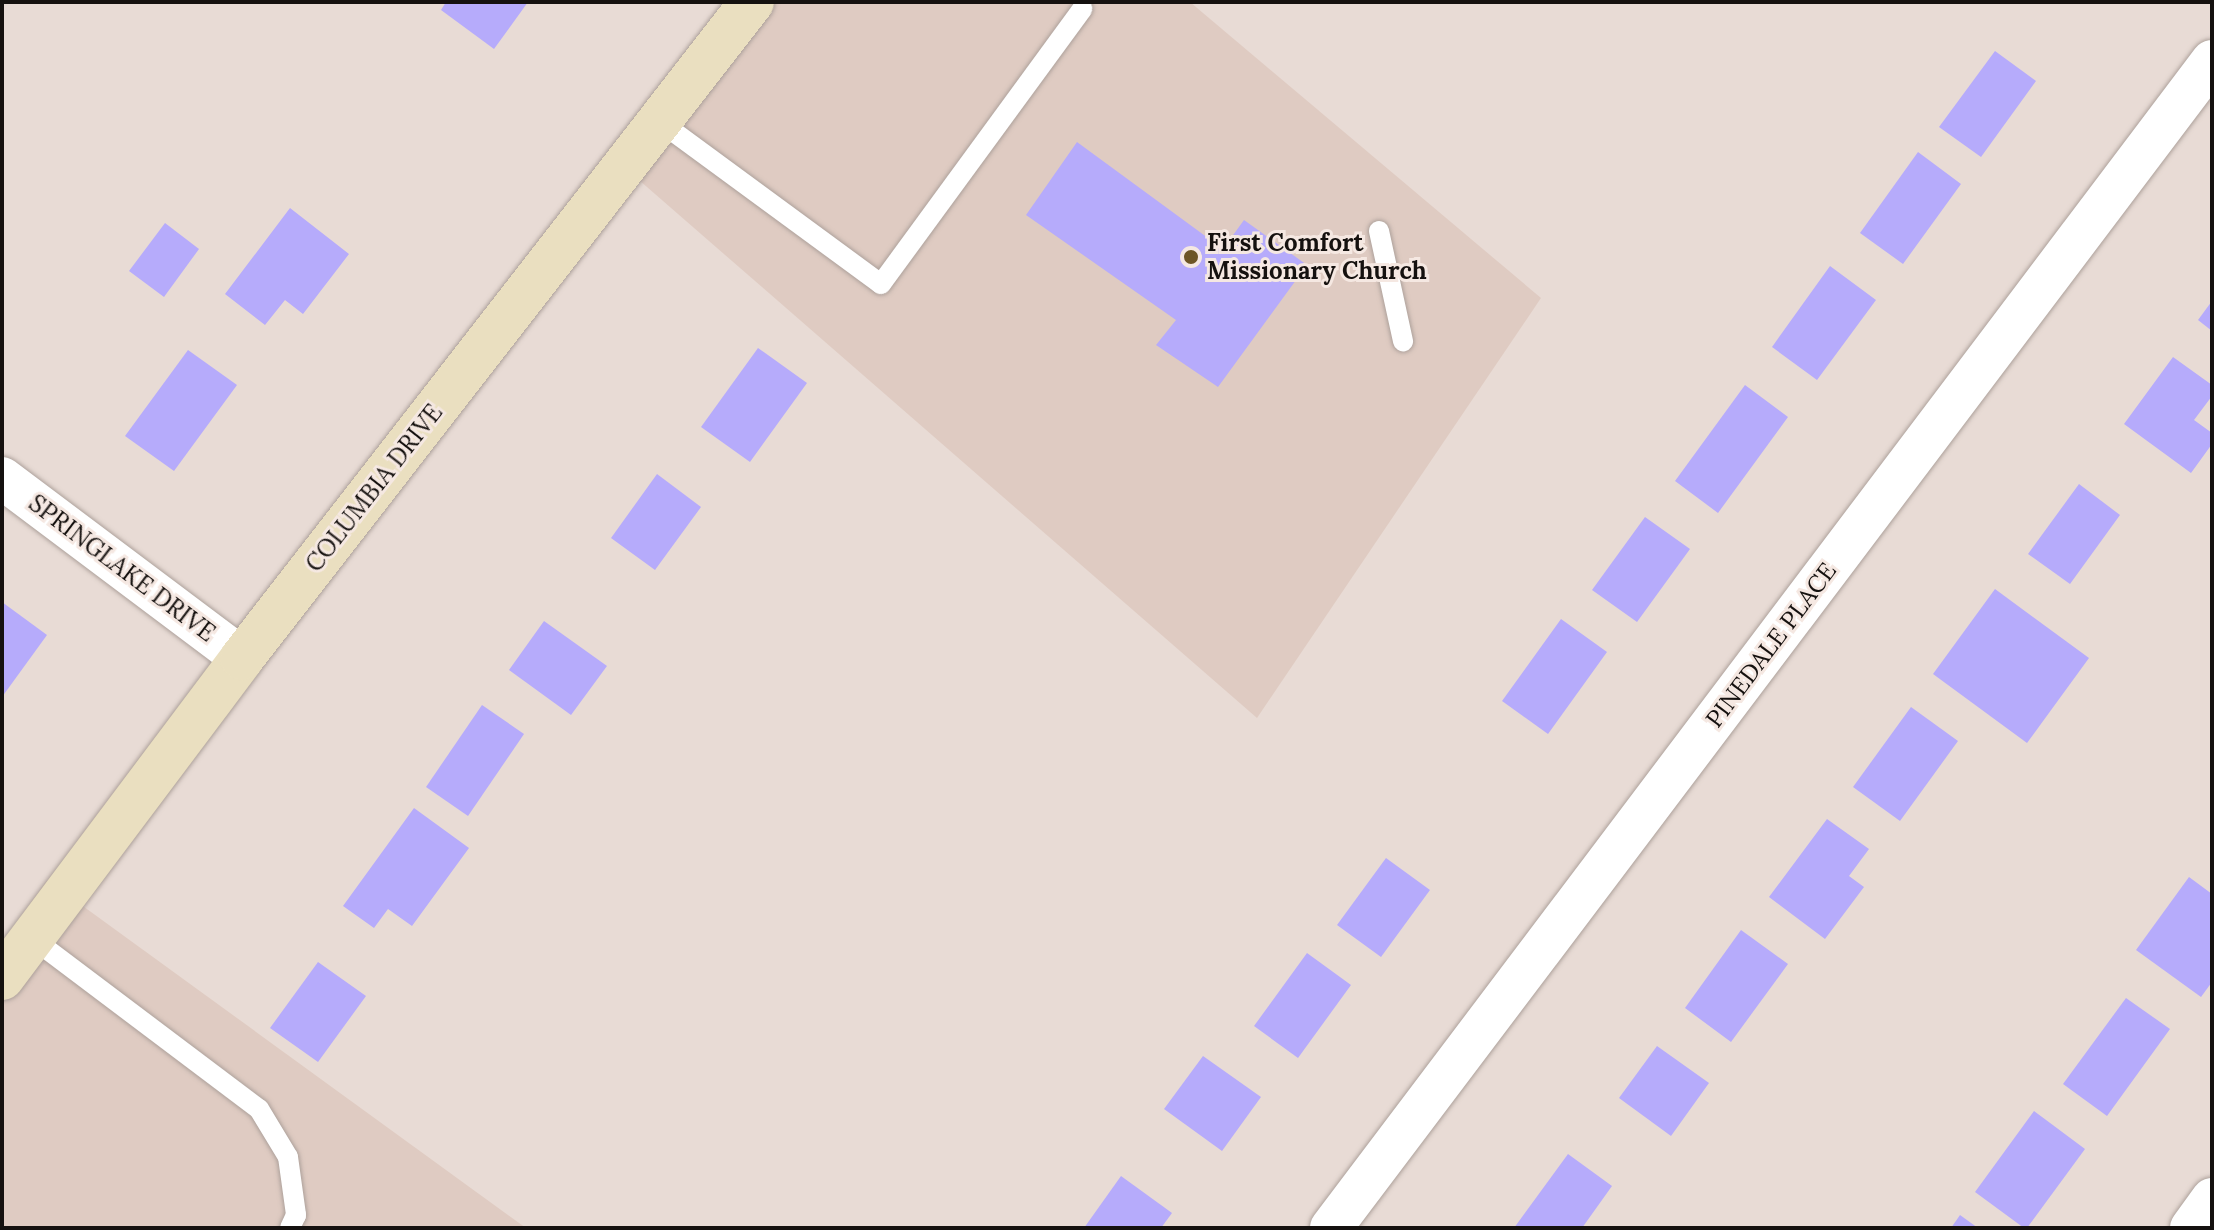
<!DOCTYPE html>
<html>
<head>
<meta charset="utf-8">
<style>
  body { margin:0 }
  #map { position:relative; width:2214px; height:1230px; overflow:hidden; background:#e8dbd5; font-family:Lora,serif }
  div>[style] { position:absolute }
  .built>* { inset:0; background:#dfcbc2 }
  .building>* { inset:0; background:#b6abfb }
  .roads { filter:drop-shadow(0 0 2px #ada19b) drop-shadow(0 0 2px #ada19b) }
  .lane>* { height:20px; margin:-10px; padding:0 10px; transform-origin:10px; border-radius:10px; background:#fff }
  .street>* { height:42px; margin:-21px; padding:0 21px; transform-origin:21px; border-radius:21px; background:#fff }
  .secondary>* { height:44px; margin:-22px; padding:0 22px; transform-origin:22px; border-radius:22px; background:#eadfc0 }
  .dots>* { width:22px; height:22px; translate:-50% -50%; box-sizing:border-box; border:4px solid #f5e8e2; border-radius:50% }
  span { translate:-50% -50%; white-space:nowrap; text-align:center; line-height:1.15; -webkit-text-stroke:6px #f5e8e2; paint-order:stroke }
  .poi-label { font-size:24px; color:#15110f; font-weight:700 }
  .left { translate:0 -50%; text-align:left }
  .street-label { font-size:24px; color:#15110f }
  .frame { position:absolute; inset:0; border:4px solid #15110f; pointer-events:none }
</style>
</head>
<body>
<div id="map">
  <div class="built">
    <div style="clip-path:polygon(751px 2px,1190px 2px,1541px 298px,1257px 718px,624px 167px)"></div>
    <div style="clip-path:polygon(47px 880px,526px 1228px,2px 1228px,2px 943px)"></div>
  </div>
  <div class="building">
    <div style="clip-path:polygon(446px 2px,528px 2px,494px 49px,441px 10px)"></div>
    <div style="clip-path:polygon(1995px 51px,2036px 81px,1981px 157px,1939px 127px)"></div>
    <div style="clip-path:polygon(1077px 142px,1223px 249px,1244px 220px,1307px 265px,1218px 387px,1156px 345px,1176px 320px,1026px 215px)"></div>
    <div style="clip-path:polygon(1918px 152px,1961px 184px,1903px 264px,1860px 233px)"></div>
    <div style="clip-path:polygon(290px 208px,349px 254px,303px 314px,285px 300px,265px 325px,225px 294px)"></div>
    <div style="clip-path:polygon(165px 223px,199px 249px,164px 297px,129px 271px)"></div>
    <div style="clip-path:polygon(1830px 266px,1876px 300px,1817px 380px,1772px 347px)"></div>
    <div style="clip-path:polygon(2212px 301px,2212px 331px,2198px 320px)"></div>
    <div style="clip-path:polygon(758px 348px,807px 383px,750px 462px,701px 427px)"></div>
    <div style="clip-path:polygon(188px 350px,237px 385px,174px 471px,125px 436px)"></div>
    <div style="clip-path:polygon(2173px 357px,2212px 385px,2212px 396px,2194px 420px,2212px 433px,2212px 444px,2191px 473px,2124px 424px)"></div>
    <div style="clip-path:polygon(1745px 385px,1788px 417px,1718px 513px,1675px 481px)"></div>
    <div style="clip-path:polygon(657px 474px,701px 507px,655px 570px,611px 538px)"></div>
    <div style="clip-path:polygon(2079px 484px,2120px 515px,2070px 584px,2028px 554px)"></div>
    <div style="clip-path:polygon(1645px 517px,1690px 549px,1637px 622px,1592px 590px)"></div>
    <div style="clip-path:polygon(1995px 589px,2089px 658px,2027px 743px,1933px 674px)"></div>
    <div style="clip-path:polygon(2px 602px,47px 635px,2px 697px)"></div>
    <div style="clip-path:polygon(1561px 619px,1607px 652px,1548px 734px,1502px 701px)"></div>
    <div style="clip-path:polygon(544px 621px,607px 666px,571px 715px,509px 670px)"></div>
    <div style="clip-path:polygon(482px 705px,524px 734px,468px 816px,426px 787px)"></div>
    <div style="clip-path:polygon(1911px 707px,1958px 741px,1900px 821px,1853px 787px)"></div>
    <div style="clip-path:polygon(414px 808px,469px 848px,412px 926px,388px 909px,374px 928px,343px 906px)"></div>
    <div style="clip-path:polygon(1827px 819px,1869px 849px,1849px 876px,1864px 887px,1825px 939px,1769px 897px)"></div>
    <div style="clip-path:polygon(1386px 858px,1430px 890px,1381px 957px,1337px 925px)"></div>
    <div style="clip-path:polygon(2189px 877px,2212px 894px,2212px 982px,2201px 997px,2136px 950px)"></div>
    <div style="clip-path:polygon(1741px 930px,1788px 964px,1731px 1042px,1685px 1008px)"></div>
    <div style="clip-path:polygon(1307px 953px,1351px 985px,1298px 1058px,1254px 1026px)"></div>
    <div style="clip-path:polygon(318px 962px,366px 996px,318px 1062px,270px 1028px)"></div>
    <div style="clip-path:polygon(2126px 998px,2170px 1029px,2107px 1116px,2063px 1084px)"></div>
    <div style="clip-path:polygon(1657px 1046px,1709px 1083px,1671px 1136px,1619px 1098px)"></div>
    <div style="clip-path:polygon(1203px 1056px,1261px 1097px,1222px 1151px,1164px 1109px)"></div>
    <div style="clip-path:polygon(2034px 1111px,2085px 1149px,2027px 1228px,2024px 1228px,1975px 1192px)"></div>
    <div style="clip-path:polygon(1568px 1154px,1612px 1186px,1582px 1228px,1514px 1228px)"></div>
    <div style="clip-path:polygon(1121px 1176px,1172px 1213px,1161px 1228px,1084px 1228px)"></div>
    <div style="clip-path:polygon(1960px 1215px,1978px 1228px,1951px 1228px)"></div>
  </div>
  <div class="roads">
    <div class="lane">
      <div style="left:659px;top:121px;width:275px;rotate:36.3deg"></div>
      <div style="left:881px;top:284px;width:341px;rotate:-53.8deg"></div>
      <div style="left:1379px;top:231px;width:113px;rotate:77.7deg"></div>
      <div style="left:32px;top:938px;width:284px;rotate:37deg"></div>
      <div style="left:259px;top:1109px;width:56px;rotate:58.9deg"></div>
      <div style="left:288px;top:1157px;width:59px;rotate:82.1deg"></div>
      <div style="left:296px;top:1215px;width:14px;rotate:115deg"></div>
    </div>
    <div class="street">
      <div style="left:2px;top:478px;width:300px;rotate:36.9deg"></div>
      <div style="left:1331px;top:1228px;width:1462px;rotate:-52.95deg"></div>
      <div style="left:2191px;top:1228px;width:36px;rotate:-54deg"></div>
    </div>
    <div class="secondary">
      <div style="left:2px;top:978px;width:400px;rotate:-53.1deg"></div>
      <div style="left:242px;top:658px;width:831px;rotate:-52.14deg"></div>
    </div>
  </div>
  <div class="dots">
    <div style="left:1191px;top:257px;background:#6d5525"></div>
  </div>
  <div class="poi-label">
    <span class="left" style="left:1207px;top:257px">First Comfort<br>Missionary Church</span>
  </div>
  <div class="street-label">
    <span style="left:374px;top:488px;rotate:-52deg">COLUMBIA DRIVE</span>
    <span style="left:122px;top:568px;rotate:37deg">SPRINGLAKE DRIVE</span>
    <span style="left:1771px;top:645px;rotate:-53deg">PINEDALE PLACE</span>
  </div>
  <div class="frame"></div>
</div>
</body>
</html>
